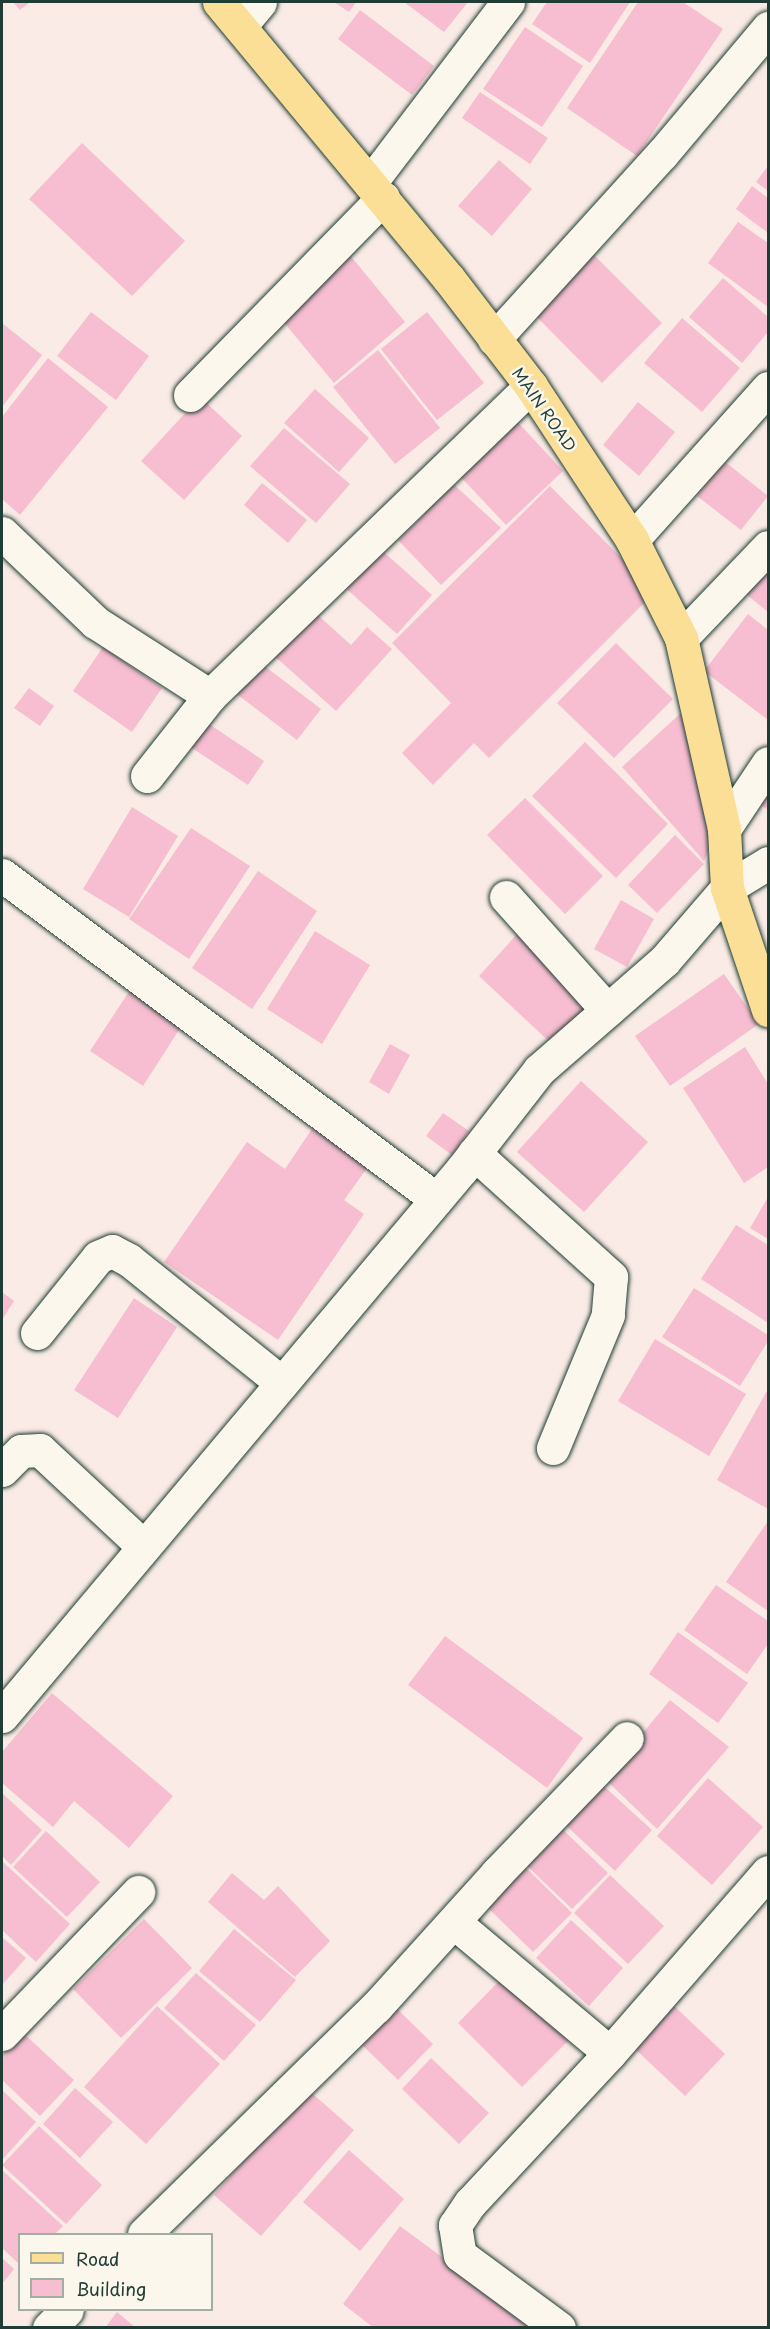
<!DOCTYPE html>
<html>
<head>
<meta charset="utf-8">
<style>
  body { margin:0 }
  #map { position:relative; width:770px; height:2329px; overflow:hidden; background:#faebe6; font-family:"Playpen Sans",sans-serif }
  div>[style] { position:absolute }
  .building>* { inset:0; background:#f7bdd0 }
  .roads { filter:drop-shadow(0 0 2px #1f3d34) drop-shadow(0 0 2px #1f3d34) }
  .minor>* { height:33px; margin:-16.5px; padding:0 16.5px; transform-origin:16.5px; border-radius:16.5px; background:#fbf7ec }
  .major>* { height:33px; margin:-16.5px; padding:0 16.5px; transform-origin:16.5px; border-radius:16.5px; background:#fbdf96 }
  span { translate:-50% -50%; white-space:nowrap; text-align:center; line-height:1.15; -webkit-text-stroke:5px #fbf7ec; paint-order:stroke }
  .street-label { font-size:16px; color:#1f3d34 }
  .frame { position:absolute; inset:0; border:3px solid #1f3d34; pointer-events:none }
  .legend { position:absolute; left:18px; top:2233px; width:195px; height:78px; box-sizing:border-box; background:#fbf7ec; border:2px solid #a3ada2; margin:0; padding:8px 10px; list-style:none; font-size:18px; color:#1f3d34 }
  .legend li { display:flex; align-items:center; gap:12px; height:30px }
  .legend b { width:30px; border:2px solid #a3ada2 }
</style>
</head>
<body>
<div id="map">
  <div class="building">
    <div style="clip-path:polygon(13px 2px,30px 2px,20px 10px)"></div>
    <div style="clip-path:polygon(334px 2px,356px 2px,349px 12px)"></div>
    <div style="clip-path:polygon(404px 2px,468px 2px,444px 32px)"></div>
    <div style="clip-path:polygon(547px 2px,630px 2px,590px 63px,532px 24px)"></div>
    <div style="clip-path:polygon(638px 2px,683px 2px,723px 29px,637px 156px,567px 108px)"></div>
    <div style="clip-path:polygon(360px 10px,434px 66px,412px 95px,338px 39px)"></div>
    <div style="clip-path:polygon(525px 27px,583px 66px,542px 127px,483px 89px)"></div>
    <div style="clip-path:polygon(480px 92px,548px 138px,530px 164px,462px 118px)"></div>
    <div style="clip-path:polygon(82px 143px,185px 241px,132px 296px,29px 199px)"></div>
    <div style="clip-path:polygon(499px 160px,532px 189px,492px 236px,458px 206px)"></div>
    <div style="clip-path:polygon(768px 166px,768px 191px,756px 182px)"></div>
    <div style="clip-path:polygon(752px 186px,768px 198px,768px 233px,736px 209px)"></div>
    <div style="clip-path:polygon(738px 222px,768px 243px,768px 307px,708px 263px)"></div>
    <div style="clip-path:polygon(588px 249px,662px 323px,602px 383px,528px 308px)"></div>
    <div style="clip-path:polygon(349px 254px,405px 322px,334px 383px,277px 314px)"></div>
    <div style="clip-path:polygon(723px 278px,768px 317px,768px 332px,742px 363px,689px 317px)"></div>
    <div style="clip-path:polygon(91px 312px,149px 356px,116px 400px,57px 356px)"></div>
    <div style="clip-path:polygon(427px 312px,484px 383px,437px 420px,381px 349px)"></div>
    <div style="clip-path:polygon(682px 318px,740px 368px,702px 412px,644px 363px)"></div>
    <div style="clip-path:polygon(2px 323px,42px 355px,2px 407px)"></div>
    <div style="clip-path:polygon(378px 350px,440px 428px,395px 464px,333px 387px)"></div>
    <div style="clip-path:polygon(48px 358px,108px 407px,20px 515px,2px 499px,2px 417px)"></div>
    <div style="clip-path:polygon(315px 389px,369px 438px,339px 472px,284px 423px)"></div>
    <div style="clip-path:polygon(200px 397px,242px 436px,184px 500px,141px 461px)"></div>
    <div style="clip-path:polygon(638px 402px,675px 432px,639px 476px,603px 445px)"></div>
    <div style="clip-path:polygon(514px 418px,563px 471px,506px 525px,456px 472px)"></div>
    <div style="clip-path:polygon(284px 428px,350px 484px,316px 523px,250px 466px)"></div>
    <div style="clip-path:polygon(724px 461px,768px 496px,741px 530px,697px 496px)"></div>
    <div style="clip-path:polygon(448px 479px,501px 528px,441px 585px,398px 540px,425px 514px,419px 507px)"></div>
    <div style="clip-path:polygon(262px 483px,307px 520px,288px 543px,244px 505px)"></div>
    <div style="clip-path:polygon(550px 486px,655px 592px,489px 758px,474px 743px,433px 785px,402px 753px,451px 703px,392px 643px)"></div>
    <div style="clip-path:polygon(377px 546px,432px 595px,397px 634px,342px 585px)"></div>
    <div style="clip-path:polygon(768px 564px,768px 612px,746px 594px)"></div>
    <div style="clip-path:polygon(310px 608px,351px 645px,367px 627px,392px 649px,336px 711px,270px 652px)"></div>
    <div style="clip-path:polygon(748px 614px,768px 630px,768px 720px,704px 671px)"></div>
    <div style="clip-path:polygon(616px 643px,673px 699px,614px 758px,557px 703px)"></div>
    <div style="clip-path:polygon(103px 647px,162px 688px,132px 732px,73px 691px)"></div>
    <div style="clip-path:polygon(254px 658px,321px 709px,297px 740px,230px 689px)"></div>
    <div style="clip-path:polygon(29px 688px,54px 706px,40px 726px,14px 708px)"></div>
    <div style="clip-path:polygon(683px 711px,715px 835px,704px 861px,622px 767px)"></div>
    <div style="clip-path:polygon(203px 720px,264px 761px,248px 785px,186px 744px)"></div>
    <div style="clip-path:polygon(585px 742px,668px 824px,616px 878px,532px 796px)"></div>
    <div style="clip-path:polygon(768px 782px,768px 810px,756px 801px)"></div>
    <div style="clip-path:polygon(525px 798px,603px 876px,565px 914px,487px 835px)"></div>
    <div style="clip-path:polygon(132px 807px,178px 836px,129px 917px,83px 889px)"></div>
    <div style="clip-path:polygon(191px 828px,250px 866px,189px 959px,129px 919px)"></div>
    <div style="clip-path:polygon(675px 835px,704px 864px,657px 913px,628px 885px)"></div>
    <div style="clip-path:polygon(258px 871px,317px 911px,252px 1009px,192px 968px)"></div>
    <div style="clip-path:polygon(621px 900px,654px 919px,627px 967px,594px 949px)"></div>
    <div style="clip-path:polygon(315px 931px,370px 965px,322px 1044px,267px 1009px)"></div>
    <div style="clip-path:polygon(519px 932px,595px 1003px,555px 1047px,479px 976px)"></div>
    <div style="clip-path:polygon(724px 974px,759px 1024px,670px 1086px,635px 1036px)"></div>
    <div style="clip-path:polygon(132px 987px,184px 1022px,143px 1086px,90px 1051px)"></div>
    <div style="clip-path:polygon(390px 1044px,410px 1055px,389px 1094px,369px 1082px)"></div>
    <div style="clip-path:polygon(745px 1047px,768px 1084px,768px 1167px,744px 1183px,683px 1088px)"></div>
    <div style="clip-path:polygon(581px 1081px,648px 1142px,584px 1212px,517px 1152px)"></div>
    <div style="clip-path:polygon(443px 1113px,469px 1131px,452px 1155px,426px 1136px)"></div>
    <div style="clip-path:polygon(314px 1126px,370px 1164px,344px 1200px,364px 1214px,278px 1340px,164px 1262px,247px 1142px,285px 1169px)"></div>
    <div style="clip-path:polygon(768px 1197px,768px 1239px,750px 1228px)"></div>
    <div style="clip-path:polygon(736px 1225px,768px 1245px,768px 1323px,701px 1279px)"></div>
    <div style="clip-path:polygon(694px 1288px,768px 1335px,768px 1341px,740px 1386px,662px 1337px)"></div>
    <div style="clip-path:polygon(2px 1292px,14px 1301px,2px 1320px)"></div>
    <div style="clip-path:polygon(134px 1298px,177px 1327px,118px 1418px,74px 1390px)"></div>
    <div style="clip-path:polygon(655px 1339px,746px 1394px,709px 1456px,618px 1401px)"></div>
    <div style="clip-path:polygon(768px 1389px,768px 1509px,717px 1480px)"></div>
    <div style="clip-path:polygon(768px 1521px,768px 1611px,726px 1582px)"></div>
    <div style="clip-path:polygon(716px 1585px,768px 1621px,768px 1644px,747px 1674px,684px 1630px)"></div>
    <div style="clip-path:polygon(678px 1632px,748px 1683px,718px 1723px,649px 1674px)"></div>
    <div style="clip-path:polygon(445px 1636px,583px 1738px,547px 1788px,408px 1685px)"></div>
    <div style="clip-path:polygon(52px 1693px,173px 1796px,129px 1848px,74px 1801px,53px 1827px,2px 1783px,2px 1752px)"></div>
    <div style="clip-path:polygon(670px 1700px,729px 1747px,657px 1829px,605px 1779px)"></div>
    <div style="clip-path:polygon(708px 1778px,763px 1827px,712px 1885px,657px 1836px)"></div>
    <div style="clip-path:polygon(596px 1779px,652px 1830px,615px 1871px,559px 1819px)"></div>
    <div style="clip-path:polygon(2px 1793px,42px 1830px,11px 1865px,2px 1856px)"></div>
    <div style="clip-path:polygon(557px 1824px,608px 1873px,572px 1909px,522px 1861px)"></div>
    <div style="clip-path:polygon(46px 1831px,100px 1882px,67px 1917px,13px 1867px)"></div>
    <div style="clip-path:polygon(517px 1859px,572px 1913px,533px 1952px,479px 1899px)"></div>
    <div style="clip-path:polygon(2px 1861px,70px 1924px,36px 1962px,2px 1930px)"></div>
    <div style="clip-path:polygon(232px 1873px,264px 1900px,278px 1886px,330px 1941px,295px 1977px,208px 1902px)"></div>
    <div style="clip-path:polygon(610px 1875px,664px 1926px,628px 1964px,574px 1913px)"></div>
    <div style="clip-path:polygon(144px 1919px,192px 1968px,121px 2038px,73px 1989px)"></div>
    <div style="clip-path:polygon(571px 1920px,623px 1968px,589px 2006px,536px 1958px)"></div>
    <div style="clip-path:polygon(234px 1929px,296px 1980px,260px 2022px,199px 1971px)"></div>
    <div style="clip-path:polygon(2px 1937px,26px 1958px,2px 1985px)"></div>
    <div style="clip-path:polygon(196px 1973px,256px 2025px,224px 2061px,164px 2008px)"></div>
    <div style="clip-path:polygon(504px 1976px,568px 2041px,522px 2087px,458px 2023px)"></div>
    <div style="clip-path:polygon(389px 2001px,433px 2044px,398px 2080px,354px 2037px)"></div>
    <div style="clip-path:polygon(672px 2004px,725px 2054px,685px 2096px,632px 2046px)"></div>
    <div style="clip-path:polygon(157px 2006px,220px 2064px,146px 2144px,84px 2087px)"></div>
    <div style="clip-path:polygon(23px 2033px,74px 2080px,40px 2116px,2px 2080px,2px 2056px)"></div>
    <div style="clip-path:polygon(431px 2058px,489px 2113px,459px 2144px,402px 2089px)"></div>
    <div style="clip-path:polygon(75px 2088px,113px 2122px,80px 2158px,43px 2124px)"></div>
    <div style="clip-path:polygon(307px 2089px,354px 2130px,261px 2236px,214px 2195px)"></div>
    <div style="clip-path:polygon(2px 2090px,36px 2122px,3px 2159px,2px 2158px)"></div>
    <div style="clip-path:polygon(39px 2126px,102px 2185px,66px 2224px,2px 2165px)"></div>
    <div style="clip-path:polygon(349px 2150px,404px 2199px,360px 2251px,303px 2202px)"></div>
    <div style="clip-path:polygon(2px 2170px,63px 2226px,55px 2234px,20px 2234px,20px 2265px,2px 2248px)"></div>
    <div style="clip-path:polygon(400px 2226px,538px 2328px,374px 2328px,343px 2304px)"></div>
    <div style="clip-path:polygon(2px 2258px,14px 2269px,2px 2284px)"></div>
    <div style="clip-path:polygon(117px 2312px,136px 2328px,105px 2328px)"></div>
  </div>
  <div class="roads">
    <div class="minor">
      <div style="left:240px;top:26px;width:31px;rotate:-50deg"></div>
      <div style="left:370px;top:183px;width:228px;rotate:-52.7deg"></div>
      <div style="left:494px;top:339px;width:250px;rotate:-47.8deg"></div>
      <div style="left:662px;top:154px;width:165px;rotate:-49.9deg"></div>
      <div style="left:190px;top:395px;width:276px;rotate:-45.6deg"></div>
      <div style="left:2px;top:533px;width:129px;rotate:43.7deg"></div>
      <div style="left:95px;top:622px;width:137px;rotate:32.8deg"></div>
      <div style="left:632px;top:540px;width:204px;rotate:-48.2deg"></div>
      <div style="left:681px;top:638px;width:126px;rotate:-46.3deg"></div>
      <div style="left:147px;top:776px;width:102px;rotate:-51.8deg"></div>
      <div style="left:210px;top:696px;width:446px;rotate:-44deg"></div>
      <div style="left:724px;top:829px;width:79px;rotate:-56.3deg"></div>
      <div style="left:2px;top:875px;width:542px;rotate:36.74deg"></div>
      <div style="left:506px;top:897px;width:152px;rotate:48.2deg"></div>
      <div style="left:474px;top:1153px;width:185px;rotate:42.1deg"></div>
      <div style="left:611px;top:1277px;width:38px;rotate:95deg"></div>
      <div style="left:608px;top:1315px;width:144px;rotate:112.5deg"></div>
      <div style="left:37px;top:1333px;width:97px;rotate:-51.2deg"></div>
      <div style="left:98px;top:1257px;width:15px;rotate:-23deg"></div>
      <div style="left:112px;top:1251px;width:19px;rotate:28deg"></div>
      <div style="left:129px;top:1260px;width:196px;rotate:38.8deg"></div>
      <div style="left:2px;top:1470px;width:27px;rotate:-45deg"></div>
      <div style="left:21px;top:1451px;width:19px;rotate:-3deg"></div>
      <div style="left:40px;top:1450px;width:142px;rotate:43deg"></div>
      <div style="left:2px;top:1716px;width:715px;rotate:-49.94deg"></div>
      <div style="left:462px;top:1169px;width:125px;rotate:-52.1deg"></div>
      <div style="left:539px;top:1070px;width:166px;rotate:-41.1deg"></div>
      <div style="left:664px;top:961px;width:96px;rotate:-49.2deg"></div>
      <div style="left:727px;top:888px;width:48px;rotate:-31.4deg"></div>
      <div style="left:455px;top:1923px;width:202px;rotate:40deg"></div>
      <div style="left:610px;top:2053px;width:205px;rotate:133deg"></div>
      <div style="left:470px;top:2203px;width:27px;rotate:124deg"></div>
      <div style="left:455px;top:2225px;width:30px;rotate:81deg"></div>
      <div style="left:460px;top:2255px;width:123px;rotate:36.4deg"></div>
      <div style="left:2px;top:2034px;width:197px;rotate:-46.2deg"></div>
      <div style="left:610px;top:2053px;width:240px;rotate:-48.9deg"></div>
      <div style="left:144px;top:2234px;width:325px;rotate:-44.4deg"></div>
      <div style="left:376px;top:2007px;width:181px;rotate:-47.9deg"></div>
      <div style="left:497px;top:1873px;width:187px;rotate:-46.1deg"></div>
      <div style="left:49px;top:2328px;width:25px;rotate:-45deg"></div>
    </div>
    <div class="major">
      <div style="left:219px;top:2px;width:360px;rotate:50.3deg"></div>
      <div style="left:449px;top:279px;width:135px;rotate:52.5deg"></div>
      <div style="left:531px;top:386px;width:184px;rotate:56.7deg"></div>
      <div style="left:632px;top:540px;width:110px;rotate:63.4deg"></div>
      <div style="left:681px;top:638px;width:196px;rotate:77.3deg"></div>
      <div style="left:724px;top:829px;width:59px;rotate:87.1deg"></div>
      <div style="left:727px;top:888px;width:129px;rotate:71.4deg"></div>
    </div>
  </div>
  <div class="street-label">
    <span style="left:545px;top:409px;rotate:55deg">MAIN ROAD</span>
  </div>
  <div class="frame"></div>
  <ul class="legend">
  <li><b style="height:8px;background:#fbdf96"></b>Road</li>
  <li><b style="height:16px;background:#f7bdd0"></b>Building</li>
  </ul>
</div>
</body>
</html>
